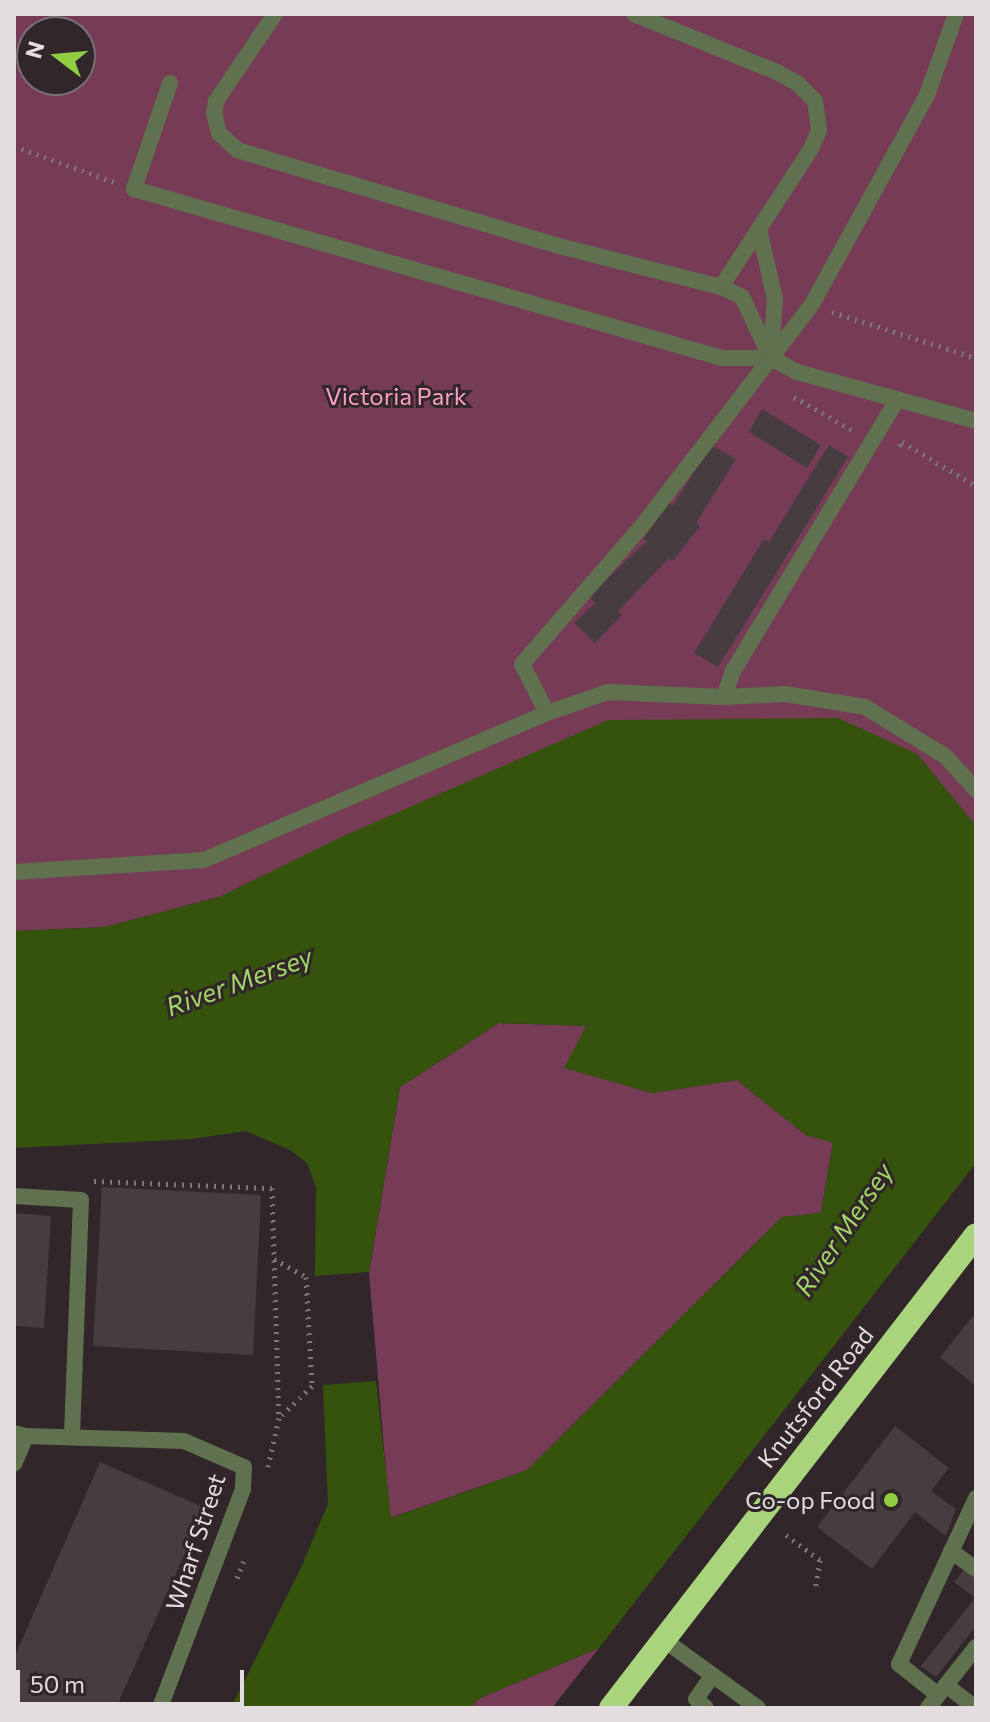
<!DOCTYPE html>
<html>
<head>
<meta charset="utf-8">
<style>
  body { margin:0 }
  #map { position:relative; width:990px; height:1722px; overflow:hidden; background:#31272b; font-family:Commissioner,sans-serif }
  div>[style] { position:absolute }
  .green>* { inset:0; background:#763c56 }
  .water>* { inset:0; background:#36530e }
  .building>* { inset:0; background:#473c40 }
  .path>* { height:5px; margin-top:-2.5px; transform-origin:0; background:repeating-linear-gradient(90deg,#7f767a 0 2px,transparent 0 8px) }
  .lane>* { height:16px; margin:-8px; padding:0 8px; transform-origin:8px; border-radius:8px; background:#60714f }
  .street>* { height:16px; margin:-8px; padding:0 8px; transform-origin:8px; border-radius:8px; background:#60714f }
  .highway>* { height:24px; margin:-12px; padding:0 12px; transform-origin:12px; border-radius:12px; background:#a9d47c }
  .dots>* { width:22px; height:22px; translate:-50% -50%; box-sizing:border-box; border:4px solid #31272b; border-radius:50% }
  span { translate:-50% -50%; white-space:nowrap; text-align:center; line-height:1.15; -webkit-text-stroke:6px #31272b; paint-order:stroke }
  .park-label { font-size:24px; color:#fe9fc8 }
  .street-label { font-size:24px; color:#e4dde0 }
  .poi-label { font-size:24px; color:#e4dde0 }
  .right { translate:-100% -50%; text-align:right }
  .water-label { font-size:26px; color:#a2d766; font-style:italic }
  .frame { position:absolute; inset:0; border:16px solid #e4dde0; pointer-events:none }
  .north { position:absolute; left:16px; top:16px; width:80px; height:80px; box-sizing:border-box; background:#31272b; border:2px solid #797073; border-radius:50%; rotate:286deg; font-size:22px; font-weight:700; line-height:32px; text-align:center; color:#e4dde0 }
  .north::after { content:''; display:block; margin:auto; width:28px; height:36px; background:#90cd40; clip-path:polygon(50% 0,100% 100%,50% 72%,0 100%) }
  .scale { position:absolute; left:16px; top:1670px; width:228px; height:36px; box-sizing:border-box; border:4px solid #e4dde0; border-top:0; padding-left:10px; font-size:24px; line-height:28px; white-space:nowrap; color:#e4dde0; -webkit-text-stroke:6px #31272b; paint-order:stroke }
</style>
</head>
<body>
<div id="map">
  <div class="green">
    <div style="clip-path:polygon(evenodd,14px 14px,976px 14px,976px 826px,917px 754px,219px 897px,105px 927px,14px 931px,14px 14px,32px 32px,80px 32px,80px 80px,32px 80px,32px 32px)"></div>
    <div style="clip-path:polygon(499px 1023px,587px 1026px,565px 1068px,652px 1093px,737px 1080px,806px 1135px,833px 1142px,821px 1213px,782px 1217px,527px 1470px,390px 1518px,369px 1272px,400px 1087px)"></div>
    <div style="clip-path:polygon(599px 1648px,552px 1708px,471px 1708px,478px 1699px)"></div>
  </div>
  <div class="water">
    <div style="clip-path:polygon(838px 718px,917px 754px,976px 826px,976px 1163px,599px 1648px,478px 1699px,471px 1708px,231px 1708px,300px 1570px,328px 1504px,323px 1385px,376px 1381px,391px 1518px,527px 1470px,782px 1217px,821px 1213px,833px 1143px,806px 1135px,737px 1080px,652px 1093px,564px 1068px,586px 1026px,499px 1023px,400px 1087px,369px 1272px,315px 1276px,316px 1187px,307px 1163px,290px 1150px,246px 1131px,191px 1139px,14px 1148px,14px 931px,105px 927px,219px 897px,339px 838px,608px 720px)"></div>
  </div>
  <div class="building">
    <div style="clip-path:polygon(762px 409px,821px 445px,807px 468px,749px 432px)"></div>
    <div style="clip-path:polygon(711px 445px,736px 459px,696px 523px,700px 526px,673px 561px,669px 558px,618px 611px,622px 615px,595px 643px,574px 623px,595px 603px,589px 596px,647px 541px,643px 539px,669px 503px,673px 506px)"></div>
    <div style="clip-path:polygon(829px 445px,848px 457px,718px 667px,694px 653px,764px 539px,769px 542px)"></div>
    <div style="clip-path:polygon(102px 1187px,261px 1195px,253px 1355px,93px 1346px)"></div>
    <div style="clip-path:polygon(14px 1213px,51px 1216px,44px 1328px,14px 1326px)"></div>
    <div style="clip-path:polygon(976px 1312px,976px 1386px,940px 1357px)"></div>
    <div style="clip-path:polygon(895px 1426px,949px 1468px,931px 1491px,956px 1509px,946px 1536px,915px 1512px,872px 1569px,817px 1527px)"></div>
    <div style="clip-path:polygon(100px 1462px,205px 1508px,116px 1708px,14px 1708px,14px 1658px)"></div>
    <div style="clip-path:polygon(966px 1567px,976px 1575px,976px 1626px,936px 1677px,921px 1666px,975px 1598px,954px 1582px)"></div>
  </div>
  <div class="path">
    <div style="left:14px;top:146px;width:106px;rotate:19.8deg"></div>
    <div style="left:832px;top:312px;width:151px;rotate:17.7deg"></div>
    <div style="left:794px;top:397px;width:67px;rotate:29.6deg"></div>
    <div style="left:899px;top:446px;width:5px;rotate:-53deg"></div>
    <div style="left:902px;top:442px;width:86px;rotate:30.7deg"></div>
    <div style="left:94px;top:1181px;width:178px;rotate:2.3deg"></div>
    <div style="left:272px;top:1188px;width:230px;rotate:88.3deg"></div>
    <div style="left:279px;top:1418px;width:50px;rotate:102.7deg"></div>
    <div style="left:274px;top:1259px;width:37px;rotate:29deg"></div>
    <div style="left:306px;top:1277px;width:109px;rotate:86.8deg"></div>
    <div style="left:312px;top:1386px;width:45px;rotate:135.9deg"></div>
    <div style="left:786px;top:1535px;width:42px;rotate:36.3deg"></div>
    <div style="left:820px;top:1560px;width:31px;rotate:99deg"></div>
    <div style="left:237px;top:1578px;width:22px;rotate:-68deg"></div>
  </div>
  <div class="lane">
    <div style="left:275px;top:14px;width:105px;rotate:124.1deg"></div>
    <div style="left:216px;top:101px;width:12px;rotate:99deg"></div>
    <div style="left:214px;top:113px;width:21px;rotate:76deg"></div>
    <div style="left:219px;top:133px;width:25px;rotate:43deg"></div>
    <div style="left:237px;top:150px;width:340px;rotate:16.6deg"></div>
    <div style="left:563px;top:247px;width:163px;rotate:14.2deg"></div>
    <div style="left:721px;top:287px;width:23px;rotate:25deg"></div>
    <div style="left:742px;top:297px;width:68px;rotate:64.6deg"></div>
    <div style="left:634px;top:14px;width:154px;rotate:22.1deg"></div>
    <div style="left:777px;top:72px;width:23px;rotate:29deg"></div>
    <div style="left:797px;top:83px;width:25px;rotate:45deg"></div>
    <div style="left:815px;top:101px;width:29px;rotate:82deg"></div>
    <div style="left:819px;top:130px;width:21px;rotate:113deg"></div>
    <div style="left:811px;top:149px;width:165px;rotate:123.1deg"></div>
    <div style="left:170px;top:83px;width:112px;rotate:108.8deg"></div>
    <div style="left:134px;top:189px;width:612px;rotate:16.04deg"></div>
    <div style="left:722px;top:358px;width:49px"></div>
    <div style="left:759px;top:229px;width:72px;rotate:77.1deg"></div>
    <div style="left:775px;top:299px;width:54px;rotate:94.2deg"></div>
    <div style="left:547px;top:713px;width:55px;rotate:-117deg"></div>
    <div style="left:522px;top:664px;width:183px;rotate:-49deg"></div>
    <div style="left:642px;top:526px;width:277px;rotate:-52.5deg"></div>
    <div style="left:811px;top:306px;width:241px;rotate:-61.2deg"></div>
    <div style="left:927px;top:95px;width:86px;rotate:-70.3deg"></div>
    <div style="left:14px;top:872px;width:190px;rotate:-3.6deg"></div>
    <div style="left:204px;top:860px;width:373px;rotate:-23.2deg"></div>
    <div style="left:547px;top:713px;width:65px;rotate:-19deg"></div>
    <div style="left:608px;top:692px;width:116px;rotate:2.5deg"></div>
    <div style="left:724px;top:697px;width:61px;rotate:-2.8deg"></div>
    <div style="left:785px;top:694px;width:81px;rotate:9.2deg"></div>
    <div style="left:865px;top:707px;width:94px;rotate:31.5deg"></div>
    <div style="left:945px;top:756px;width:46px;rotate:47.6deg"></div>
    <div style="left:14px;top:1196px;width:67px;rotate:3.4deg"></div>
    <div style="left:81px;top:1200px;width:236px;rotate:92.2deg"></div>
    <div style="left:14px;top:1433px;width:12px;rotate:14deg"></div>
    <div style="left:26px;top:1436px;width:30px;rotate:113deg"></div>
    <div style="left:26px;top:1436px;width:158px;rotate:1.8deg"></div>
    <div style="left:184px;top:1441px;width:65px;rotate:23.4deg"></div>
    <div style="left:244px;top:1467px;width:22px;rotate:93deg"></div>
    <div style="left:243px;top:1489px;width:234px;rotate:110.8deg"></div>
    <div style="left:951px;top:1551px;width:31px;rotate:36deg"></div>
    <div style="left:664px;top:1640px;width:116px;rotate:35.9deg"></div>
    <div style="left:946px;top:1685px;width:37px;rotate:38deg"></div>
    <div style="left:938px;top:1695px;width:50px;rotate:-141.5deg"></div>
    <div style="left:899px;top:1664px;width:183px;rotate:-65.1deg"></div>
    <div style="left:706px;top:1708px;width:13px;rotate:-138deg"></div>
    <div style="left:696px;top:1699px;width:29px;rotate:-55deg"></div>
  </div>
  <div class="street">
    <div style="left:771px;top:358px;width:30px;rotate:28deg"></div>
    <div style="left:797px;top:372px;width:186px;rotate:15.3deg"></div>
    <div style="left:724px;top:697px;width:28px;rotate:-71deg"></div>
    <div style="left:733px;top:671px;width:317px;rotate:-58.8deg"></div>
    <div style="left:928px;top:1708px;width:78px;rotate:-51.8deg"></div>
  </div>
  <div class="highway">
    <div style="left:611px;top:1708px;width:597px;rotate:-52.34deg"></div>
  </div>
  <div class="dots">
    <div style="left:891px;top:1500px;background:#90cd40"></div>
  </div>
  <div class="park-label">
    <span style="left:396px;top:396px">Victoria Park</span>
  </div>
  <div class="street-label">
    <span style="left:815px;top:1397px;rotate:-52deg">Knutsford Road</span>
    <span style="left:195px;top:1542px;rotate:-72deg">Wharf Street</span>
  </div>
  <div class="poi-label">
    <span class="right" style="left:875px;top:1500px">Co-op Food</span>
  </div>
  <div class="water-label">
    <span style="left:239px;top:981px;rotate:-20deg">River Mersey</span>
    <span style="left:843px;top:1229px;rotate:-56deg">River Mersey</span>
  </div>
  <div class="frame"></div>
  <div class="north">N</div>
  <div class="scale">50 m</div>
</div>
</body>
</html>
